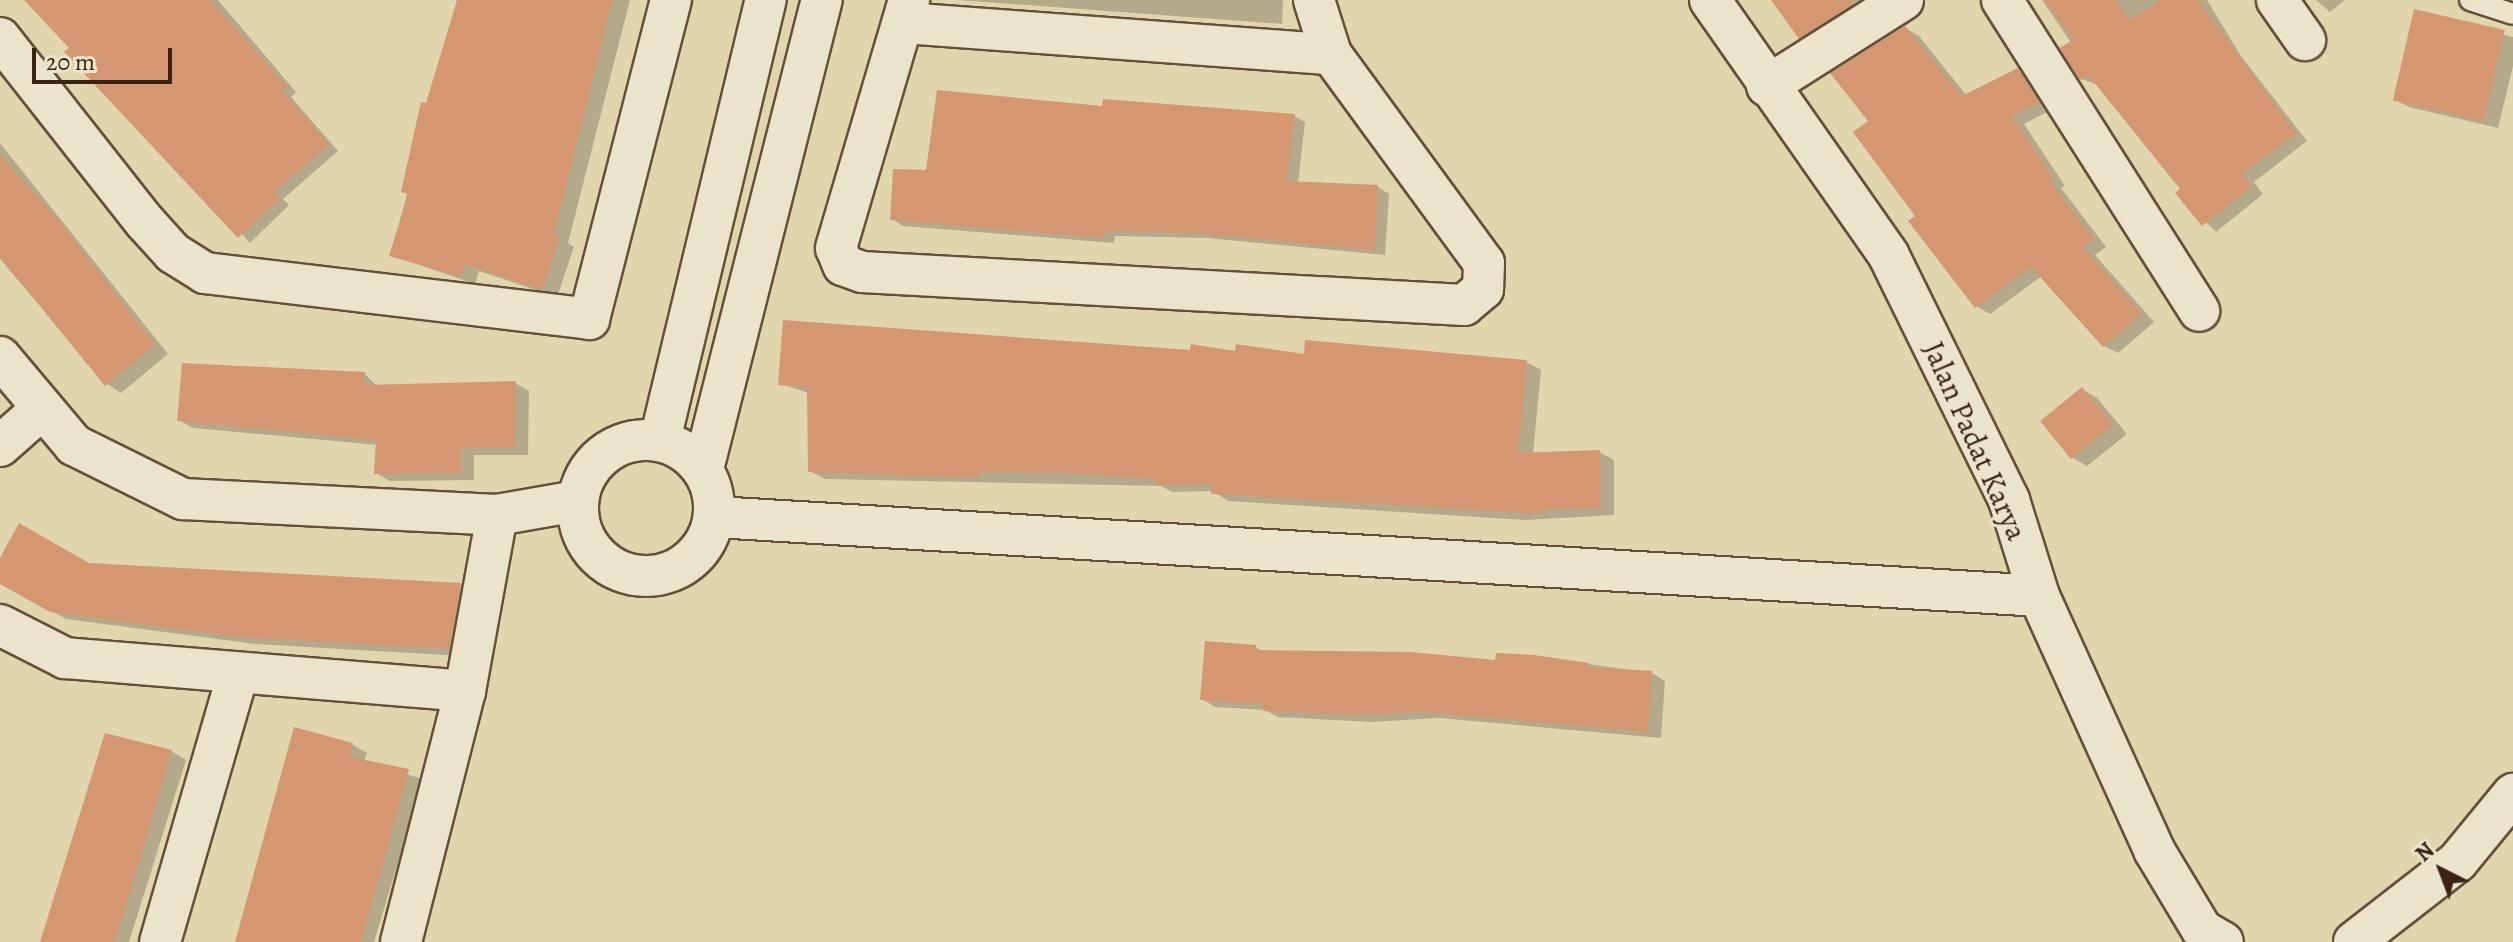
<!DOCTYPE html>
<style>
body{margin:0}
#map{position:relative;width:2513px;height:942px;overflow:hidden;background:#e1d5ae;font-family:Alegreya,serif}
div>[style]{position:absolute}
.shadow>*{inset:0;background:#0003}
.building>*{inset:0;background:#d49771;transform-origin:0 0}
.roads{filter:drop-shadow(2px 0 #645039) drop-shadow(-2px 0 #645039) drop-shadow(0 2px #645039) drop-shadow(0 -2px #645039)}
.service>*{height:20px;margin:-10px;padding:0 10px;transform-origin:10px;border-radius:10px;background:#ece4ca}
.minor>*{height:40px;margin:-20px;padding:0 20px;transform-origin:20px;border-radius:20px;background:#ece4ca}
.minor>.ring{margin:-20px;padding:0;box-sizing:content-box;background:none;border:40px solid #ece4ca;border-radius:50%}
span{translate:-50% -50%;white-space:nowrap;text-align:center;line-height:1.15;-webkit-text-stroke:6px #ece4ca;paint-order:stroke}
.street-label{font-size:30px;color:#3b2312}
.north{position:absolute;left:2401px;top:830px;width:80px;height:80px;-webkit-text-stroke:6px #ece4ca;paint-order:stroke;rotate:318deg;font-size:22px;font-weight:700;line-height:32px;text-align:center;color:#3b2312}
.north::after{content:'';display:block;margin:auto;width:28px;height:36px;background:#3b2312;clip-path:polygon(50% 0,100% 100%,50% 72%,0 100%)}
.scale{position:absolute;left:32px;top:48px;width:140px;height:36px;box-sizing:border-box;border:4px solid #3b2312;border-top:0;padding-left:10px;font-size:24px;line-height:28px;white-space:nowrap;color:#3b2312;-webkit-text-stroke:6px #ece4ca;paint-order:stroke}
</style>
<div id="map">
<div class="shadow">
<div style="clip-path:polygon(31px 0,218px 0,296px 92px,291px 97px,338px 151px,283px 199px,289px 205px,250px 243px)"></div>
<div style="clip-path:polygon(458px 0,630px 0,568px 243px,574px 247px,557px 297px,479px 271px,475px 284px,391px 255px)"></div>
<div style="clip-path:polygon(957px 0,1283px 0,1282px 24px)"></div>
<div style="clip-path:polygon(1783px 0,1885px 0,1814px 45px,1800px 37px)"></div>
<div style="clip-path:polygon(2042px 0,2207px 0,2241px 56px,2307px 141px,2254px 182px,2263px 194px,2216px 232px,2178px 194px,2183px 190px,2098px 85px,2082px 79px,2072px 44px)"></div>
<div style="clip-path:polygon(2316px 0,2345px 0,2330px 12px)"></div>
<div style="clip-path:polygon(2415px 11px,2513px 37px,2513px 66px,2498px 128px,2409px 107px,2394px 99px)"></div>
<div style="clip-path:polygon(1905px 28px,1919px 36px,1967px 96px,2018px 71px,2032px 78px,2051px 110px,2024px 124px,2065px 186px,2061px 188px,2106px 247px,2095px 255px,2154px 322px,2118px 353px,2104px 346px,2042px 276px,1990px 314px,1976px 306px,1918px 216px,1871px 121px)"></div>
<div style="clip-path:polygon(1104px 109px,1294px 116px,1305px 122px,1298px 183px,1378px 187px,1389px 194px,1385px 255px,1206px 238px,1115px 236px,1114px 243px,903px 226px,892px 219px,928px 172px)"></div>
<div style="clip-path:polygon(0 143px,168px 354px,121px 393px,107px 384px,0 259px)"></div>
<div style="clip-path:polygon(1191px 352px,1526px 362px,1541px 370px,1533px 454px,1599px 452px,1614px 460px,1614px 515px,1525px 520px,1228px 501px,1213px 491px,1172px 492px,1161px 486px,825px 479px,810px 471px,809px 393px,780px 384px)"></div>
<div style="clip-path:polygon(365px 374px,378px 387px,515px 383px,529px 391px,528px 455px,474px 455px,474px 480px,390px 481px,376px 473px,378px 445px,193px 428px,179px 420px)"></div>
<div style="clip-path:polygon(2082px 389px,2097px 398px,2127px 434px,2087px 466px,2073px 458px,2043px 422px)"></div>
<div style="clip-path:polygon(0 562px,461px 585px,474px 593px,463px 656px,255px 644px,66px 619px,0 582px)"></div>
<div style="clip-path:polygon(1256px 647px,1265px 653px,1588px 664px,1652px 673px,1665px 681px,1661px 738px,1439px 718px,1371px 722px,1278px 717px,1265px 710px,1215px 707px,1202px 699px)"></div>
<div style="clip-path:polygon(296px 730px,353px 745px,367px 753px,364px 762px,423px 779px,374px 942px,237px 942px)"></div>
<div style="clip-path:polygon(171px 751px,186px 760px,129px 942px,42px 942px)"></div>
</div>
<div class="building">
<div style="clip-path:polygon(24px 0,210px 0,287px 86px,282px 90px,329px 144px,274px 192px,280px 198px,238px 238px,64px 52px,69px 48px)"></div>
<div style="clip-path:polygon(457px 0,612px 0,554px 234px,560px 236px,542px 290px,465px 264px,461px 277px,389px 256px,408px 194px,401px 192px,421px 102px,426px 103px)"></div>
<div style="clip-path:polygon(1771px 0,1850px 0,1853px 4px,1799px 39px)"></div>
<div style="clip-path:polygon(2044px 0,2116px 0,2130px 20px,2161px 0,2198px 0,2296px 133px,2242px 174px,2252px 186px,2202px 226px,2175px 193px,2180px 189px,2089px 76px,2080px 80px,2059px 48px,2074px 40px)"></div>
<div style="left:2414px;top:9px;width:93px;height:94px;rotate:13deg"></div>
<div style="clip-path:polygon(1905px 26px,1962px 96px,2018px 68px,2039px 102px,2012px 116px,2053px 178px,2049px 180px,2094px 239px,2083px 247px,2142px 314px,2103px 347px,2031px 267px,1975px 308px,1908px 221px,1915px 216px,1853px 132px,1868px 121px,1830px 73px)"></div>
<div style="clip-path:polygon(937px 90px,1102px 106px,1103px 99px,1295px 114px,1287px 181px,1378px 185px,1375px 250px,1194px 233px,1104px 231px,1104px 238px,890px 220px,893px 169px,926px 170px)"></div>
<div style="clip-path:polygon(0 155px,60px 222px,155px 345px,105px 386px,0 257px)"></div>
<div style="clip-path:polygon(783px 320px,1190px 350px,1191px 344px,1235px 351px,1236px 344px,1304px 354px,1305px 340px,1527px 360px,1518px 453px,1600px 450px,1601px 508px,1545px 509px,1544px 514px,1211px 494px,1212px 484px,1155px 485px,1155px 479px,1066px 473px,979px 472px,979px 478px,808px 472px,807px 387px,778px 385px)"></div>
<div style="clip-path:polygon(182px 363px,365px 372px,364px 385px,516px 381px,515px 448px,461px 448px,461px 473px,374px 474px,376px 440px,177px 421px)"></div>
<div style="left:2082px;top:387px;width:49px;height:54px;rotate:51deg"></div>
<div style="clip-path:polygon(19px 523px,89px 563px,461px 583px,449px 649px,240px 637px,50px 612px,0 584px,0 558px)"></div>
<div style="clip-path:polygon(1205px 641px,1256px 645px,1256px 650px,1410px 652px,1495px 660px,1496px 653px,1534px 655px,1589px 663px,1588px 667px,1652px 671px,1648px 732px,1425px 712px,1357px 715px,1263px 711px,1263px 704px,1200px 700px)"></div>
<div style="clip-path:polygon(294px 727px,353px 743px,350px 757px,409px 769px,361px 942px,235px 942px)"></div>
<div style="clip-path:polygon(105px 733px,172px 750px,126px 906px,114px 942px,40px 942px)"></div>
</div>
<div class="roads">
<div class="service">
<div style="left:2470px;top:0;width:45px;rotate:18deg"></div>
</div>
<div class="minor">
<div style="left:1314px;top:0;width:57px;rotate:72.5deg"></div>
<div style="left:1710px;top:0;width:312px;rotate:55deg"></div>
<div style="left:1889px;top:256px;width:272px;rotate:63.8deg"></div>
<div style="left:2009px;top:500px;width:101px;rotate:72.6deg"></div>
<div style="left:2039px;top:596px;width:279px;rotate:65.6deg"></div>
<div style="left:2154px;top:850px;width:93px;rotate:59deg"></div>
<div style="left:2202px;top:930px;width:24px;rotate:30deg"></div>
<div style="left:2002px;top:0;width:368px;rotate:57.6deg"></div>
<div style="left:2277px;top:0;width:49px;rotate:55deg"></div>
<div style="left:904px;top:23px;width:428px;rotate:4.2deg"></div>
<div style="left:1331px;top:54px;width:259px;rotate:53.8deg"></div>
<div style="left:1484px;top:263px;width:26px;rotate:92deg"></div>
<div style="left:1483px;top:289px;width:25px;rotate:140deg"></div>
<div style="left:1464px;top:305px;width:603px;rotate:-176.86deg"></div>
<div style="left:862px;top:272px;width:20px;rotate:-160deg"></div>
<div style="left:843px;top:265px;width:18px;rotate:-112deg"></div>
<div style="left:836px;top:248px;width:259px;rotate:-73.6deg"></div>
<div style="left:0;top:38px;width:234px;rotate:51.8deg"></div>
<div style="left:145px;top:222px;width:42px;rotate:47.9deg"></div>
<div style="left:173px;top:253px;width:38px;rotate:32deg"></div>
<div style="left:205px;top:273px;width:387px;rotate:6.8deg"></div>
<div style="left:589px;top:319px;width:329px;rotate:-75.6deg"></div>
<div style="left:1767px;top:86px;width:161px;rotate:-32.3deg"></div>
<div style="left:0;top:357px;width:115px;rotate:49.9deg"></div>
<div style="left:74px;top:445px;width:122px;rotate:26.4deg"></div>
<div style="left:183px;top:499px;width:314px;rotate:2.9deg"></div>
<div style="left:497px;top:515px;width:81px;rotate:-9.9deg"></div>
<div class="ring" style="left:578px;top:440px;width:96px;height:96px"></div>
<div style="left:660px;top:440px;width:453px;rotate:-76.5deg"></div>
<div style="left:0;top:446px;width:57px;rotate:-41.5deg"></div>
<div style="left:703px;top:469px;width:484px;rotate:-75.8deg"></div>
<div style="left:715px;top:517px;width:1326px;rotate:3.41deg"></div>
<div style="left:0;top:625px;width:73px;rotate:26.9deg"></div>
<div style="left:65px;top:658px;width:401px;rotate:4.7deg"></div>
<div style="left:160px;top:942px;width:280px;rotate:-73.8deg"></div>
<div style="left:401px;top:942px;width:259px;rotate:-75.7deg"></div>
<div style="left:465px;top:691px;width:179px;rotate:-79.7deg"></div>
<div style="left:2354px;top:942px;width:132px;rotate:-37.9deg"></div>
<div style="left:2458px;top:861px;width:87px;rotate:-50.6deg"></div>
</div>
</div>
<div class="street-label">
<span style="left:1975px;top:441px;rotate:66deg">Jalan Padat Karya</span>
</div>
<div class="north">N</div>
<div class="scale">20 m</div>
</div>
